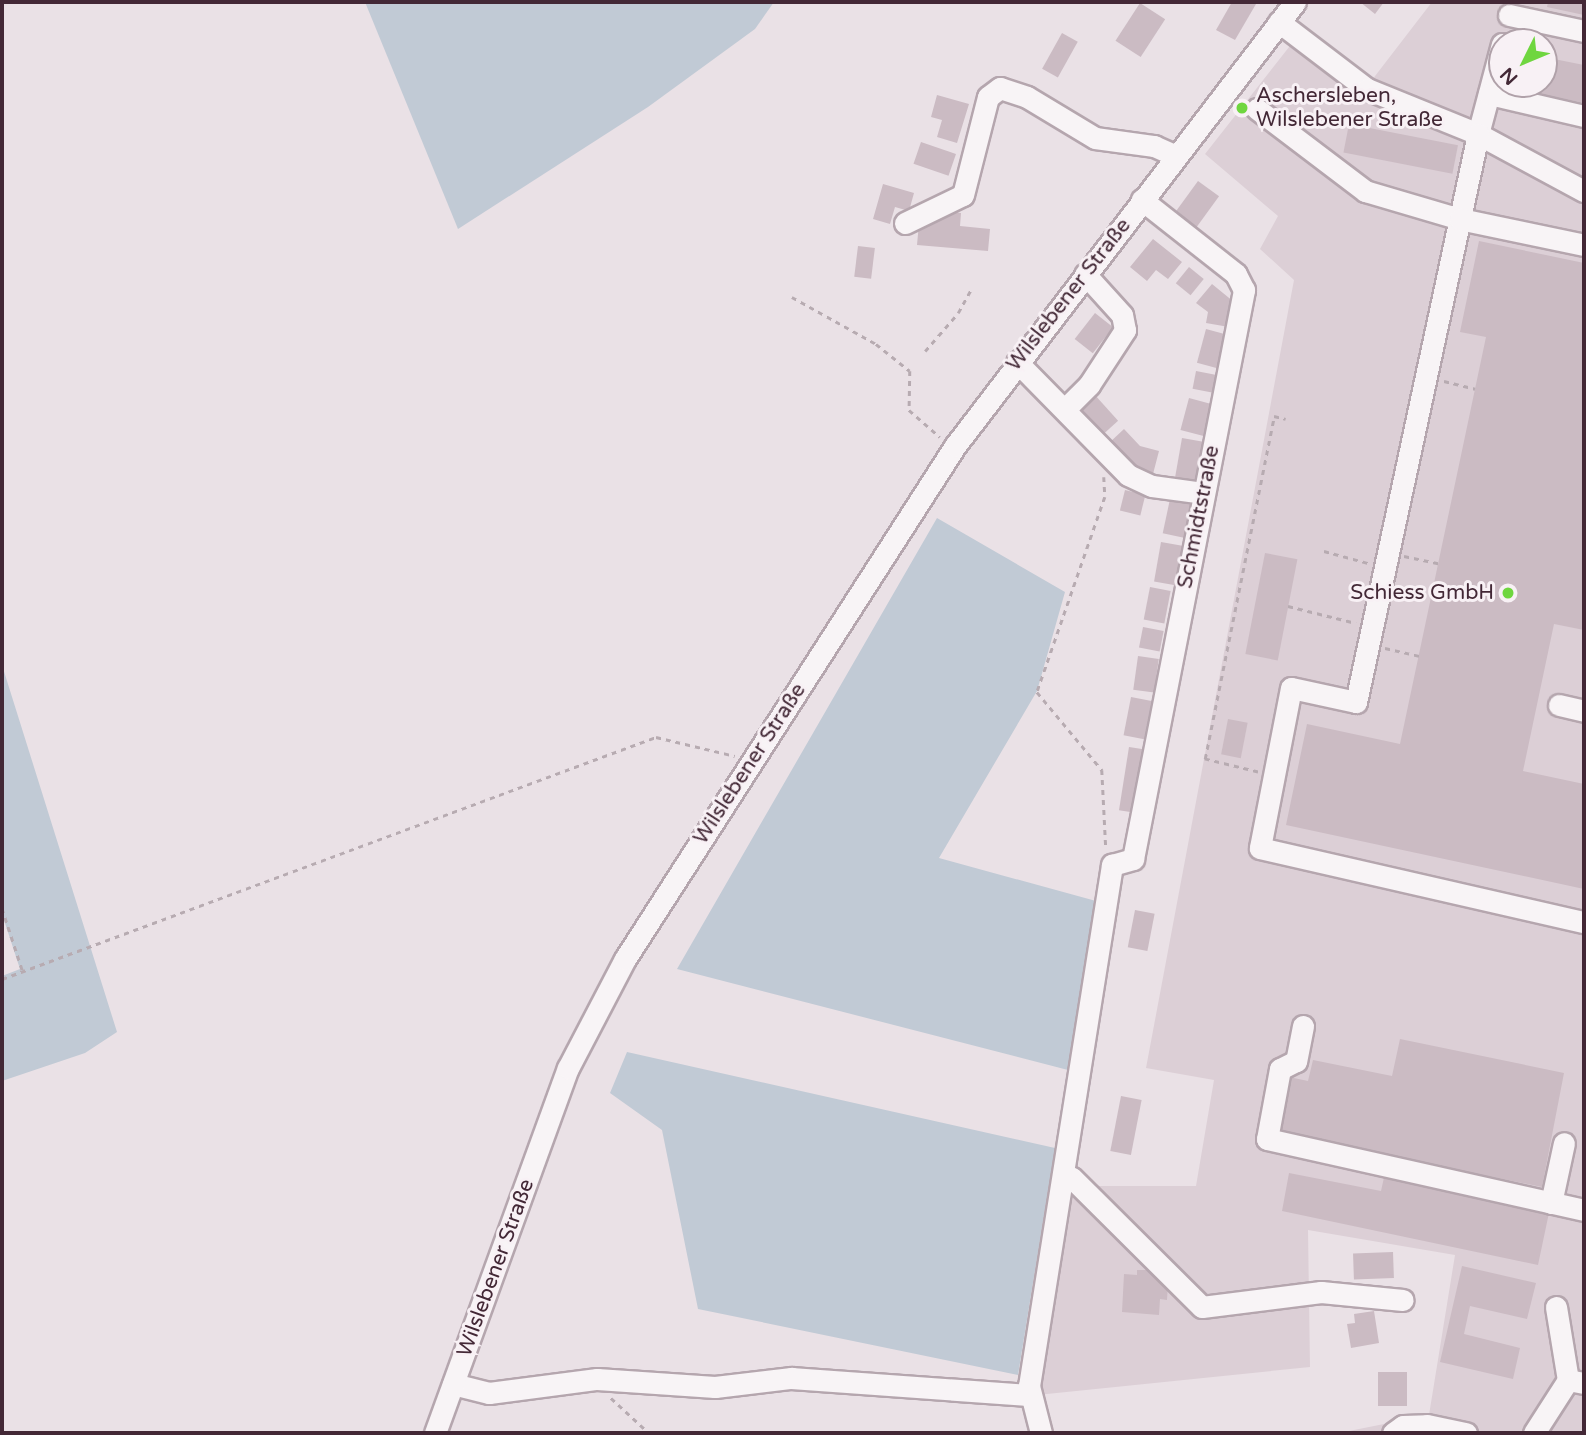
<!DOCTYPE html>
<meta charset="utf-8">
<style>
body{margin:0}
#map{position:relative;width:1586px;height:1435px;overflow:hidden;background:#eae1e6;font-family:"Varela Round",sans-serif}
div>[style]{position:absolute}
.built>*{inset:0;background:#dccfd6}
.green>*{inset:0;background:#c1cad5}
.building>*{inset:0;background:#cbbbc3;transform-origin:0 0}
.path>*{height:2.5px;margin-top:-1.25px;transform-origin:0;background:repeating-linear-gradient(90deg,#b7abb1 0 5px,transparent 0 10px)}
.roads{filter:drop-shadow(2px 0 #b5a6ae) drop-shadow(-2px 0 #b5a6ae) drop-shadow(0 2px #b5a6ae) drop-shadow(0 -2px #b5a6ae)}
.minor>*{height:21px;margin:-10.5px;padding:0 10.5px;transform-origin:10.5px;border-radius:10.5px;background:#f8f4f6}
.dots>*{width:19px;height:19px;translate:-50% -50%;box-sizing:border-box;border:4px solid #f8f1f5;border-radius:50%}
span{translate:-50% -50%;white-space:nowrap;text-align:center;line-height:1.15;-webkit-text-stroke:6px #f8f1f5;paint-order:stroke}
.poi-label{font-size:21px;color:#432836}
.left{translate:0 -50%;text-align:left}
.right{translate:-100% -50%;text-align:right}
.street-label{font-size:21px;color:#432836}
.frame{position:absolute;inset:0;border:4px solid #432836;pointer-events:none}
.north{position:absolute;left:1488px;top:28px;width:70px;height:70px;box-sizing:border-box;background:#f8f1f5;border:2px solid #b0a1a9;border-radius:50%;rotate:227deg;font-size:19px;font-weight:700;line-height:28px;text-align:center;color:#432836}
.north::after{content:'';display:block;margin:auto;width:24px;height:32px;background:#6fd63f;clip-path:polygon(50% 0,100% 100%,50% 72%,0 100%)}
</style>
<div id="map">
<div class="built">
<div style="clip-path:polygon(evenodd,1432px 2px,1584px 2px,1584px 1433px,1339px 1433px,1429px 1415px,1455px 1255px,1308px 1230px,1310px 1367px,1037px 1395px,1063px 1186px,1196px 1186px,1214px 1080px,1146px 1068px,1294px 280px,1260px 249px,1278px 216px,1205px 154px,1304px 28px,1372px 80px,1432px 2px,1502px 42px,1544px 42px,1544px 84px,1502px 84px,1502px 42px)"></div>
</div>
<div class="green">
<div style="clip-path:polygon(365px 2px,774px 2px,755px 29px,648px 107px,458px 229px)"></div>
<div style="clip-path:polygon(937px 518px,1065px 592px,1037px 691px,939px 858px,1096px 901px,1068px 1070px,677px 969px)"></div>
<div style="clip-path:polygon(2px 665px,117px 1032px,85px 1053px,2px 1081px,2px 976px,20px 969px,2px 914px)"></div>
<div style="clip-path:polygon(627px 1052px,1055px 1148px,1018px 1375px,698px 1309px,662px 1130px,610px 1093px)"></div>
</div>
<div class="building">
<div style="clip-path:polygon(1232px 2px,1256px 4px,1235px 40px,1216px 30px)"></div>
<div style="clip-path:polygon(1360px 2px,1384px 2px,1375px 14px)"></div>
<div style="clip-path:polygon(1548px 2px,1584px 2px,1584px 15px,1547px 7px)"></div>
<div style="left:1140px;top:3px;width:30px;height:45px;rotate:33deg"></div>
<div style="left:1062px;top:33px;width:18px;height:41px;rotate:29deg"></div>
<div style="clip-path:polygon(1544px 57px,1584px 65px,1584px 103px,1507px 87px,1544px 84px)"></div>
<div style="clip-path:polygon(937px 95px,969px 104px,957px 143px,937px 137px,942px 120px,931px 117px)"></div>
<div style="left:1349px;top:124px;width:111px;height:29px;rotate:11deg"></div>
<div style="left:921px;top:142px;width:37px;height:23px;rotate:19deg"></div>
<div style="left:1198px;top:181px;width:26px;height:39px;rotate:36deg"></div>
<div style="clip-path:polygon(883px 184px,914px 193px,909px 211px,895px 207px,890px 224px,873px 219px)"></div>
<div style="clip-path:polygon(931px 210px,961px 213px,960px 226px,990px 229px,988px 251px,917px 245px,919px 223px,929px 224px)"></div>
<div style="clip-path:polygon(1153px 239px,1182px 262px,1168px 279px,1156px 270px,1147px 281px,1130px 267px)"></div>
<div style="clip-path:polygon(1479px 241px,1584px 263px,1584px 630px,1554px 624px,1523px 771px,1584px 784px,1584px 889px,1286px 825px,1307px 724px,1400px 744px,1486px 337px,1460px 332px)"></div>
<div style="left:858px;top:246px;width:17px;height:31px;rotate:7deg"></div>
<div style="left:1189px;top:267px;width:19px;height:21px;rotate:39deg"></div>
<div style="clip-path:polygon(1212px 284px,1234px 302px,1229px 327px,1206px 323px,1208px 312px,1196px 303px)"></div>
<div style="left:1095px;top:313px;width:23px;height:33px;rotate:38deg"></div>
<div style="left:1206px;top:329px;width:23px;height:35px;rotate:15deg"></div>
<div style="left:1196px;top:371px;width:21px;height:18px;rotate:11deg"></div>
<div style="left:1094px;top:394px;width:36px;height:23px;rotate:48deg"></div>
<div style="left:1189px;top:398px;width:24px;height:33px;rotate:15deg"></div>
<div style="clip-path:polygon(1124px 429px,1140px 446px,1159px 451px,1153px 474px,1129px 468px,1108px 444px)"></div>
<div style="left:1182px;top:438px;width:23px;height:40px;rotate:10deg"></div>
<div style="left:1125px;top:490px;width:21px;height:21px;rotate:14deg"></div>
<div style="left:1170px;top:499px;width:24px;height:35px;rotate:12deg"></div>
<div style="left:1161px;top:542px;width:23px;height:40px;rotate:10deg"></div>
<div style="left:1265px;top:553px;width:33px;height:103px;rotate:11deg"></div>
<div style="left:1150px;top:587px;width:21px;height:33px;rotate:11deg"></div>
<div style="left:1143px;top:627px;width:21px;height:21px;rotate:11deg"></div>
<div style="left:1138px;top:656px;width:21px;height:34px;rotate:8deg"></div>
<div style="left:1131px;top:697px;width:21px;height:39px;rotate:11deg"></div>
<div style="left:1228px;top:719px;width:20px;height:36px;rotate:11deg"></div>
<div style="left:1129px;top:747px;width:18px;height:64px;rotate:9deg"></div>
<div style="left:1135px;top:910px;width:20px;height:38px;rotate:11deg"></div>
<div style="clip-path:polygon(1400px 1039px,1564px 1073px,1542px 1187px,1277px 1133px,1289px 1077px,1308px 1081px,1313px 1060px,1392px 1076px)"></div>
<div style="left:1121px;top:1096px;width:21px;height:56px;rotate:11deg"></div>
<div style="clip-path:polygon(1289px 1173px,1381px 1191px,1385px 1173px,1550px 1208px,1538px 1265px,1282px 1211px)"></div>
<div style="left:1393px;top:1252px;width:26px;height:40px;rotate:88deg"></div>
<div style="clip-path:polygon(1462px 1266px,1536px 1283px,1527px 1319px,1470px 1306px,1464px 1334px,1520px 1348px,1513px 1379px,1440px 1362px)"></div>
<div style="clip-path:polygon(1137px 1270px,1154px 1270px,1161px 1275px,1161px 1283px,1168px 1283px,1167px 1300px,1160px 1299px,1159px 1315px,1122px 1312px,1124px 1274px,1137px 1275px)"></div>
<div style="clip-path:polygon(1374px 1311px,1379px 1343px,1351px 1348px,1347px 1324px,1355px 1323px,1354px 1314px)"></div>
<div style="left:1378px;top:1372px;width:29px;height:34px"></div>
</div>
<div class="path">
<div style="left:792px;top:297px;width:96px;rotate:29.2deg"></div>
<div style="left:876px;top:344px;width:43px;rotate:38.5deg"></div>
<div style="left:910px;top:371px;width:39px;rotate:91deg"></div>
<div style="left:909px;top:410px;width:41px;rotate:41.1deg"></div>
<div style="left:925px;top:351px;width:50px;rotate:-49deg"></div>
<div style="left:958px;top:313px;width:29px;rotate:-61deg"></div>
<div style="left:1444px;top:381px;width:32px;rotate:14deg"></div>
<div style="left:1104px;top:477px;width:20px;rotate:87deg"></div>
<div style="left:1105px;top:497px;width:207px;rotate:109.2deg"></div>
<div style="left:1037px;top:692px;width:102px;rotate:50.2deg"></div>
<div style="left:1102px;top:770px;width:78px;rotate:87.1deg"></div>
<div style="left:1324px;top:551px;width:46px;rotate:15.3deg"></div>
<div style="left:1404px;top:556px;width:35px;rotate:12deg"></div>
<div style="left:1288px;top:606px;width:70px;rotate:14deg"></div>
<div style="left:1385px;top:648px;width:35px;rotate:13deg"></div>
<div style="left:1258px;top:772px;width:55px;rotate:-166.2deg"></div>
<div style="left:1205px;top:759px;width:350px;rotate:-78.6deg"></div>
<div style="left:1274px;top:416px;width:12px;rotate:14deg"></div>
<div style="left:2px;top:908px;width:67px;rotate:71.8deg"></div>
<div style="left:2px;top:979px;width:697px;rotate:-20.31deg"></div>
<div style="left:656px;top:737px;width:81px;rotate:13.5deg"></div>
<div style="left:611px;top:1398px;width:52px;rotate:42.6deg"></div>
</div>
<div class="roads">
<div class="minor">
<div style="left:1509px;top:15px;width:77px;rotate:12deg"></div>
<div style="left:1279px;top:22px;width:111px;rotate:37.3deg"></div>
<div style="left:1367px;top:89px;width:120px;rotate:22.1deg"></div>
<div style="left:1478px;top:134px;width:120px;rotate:28.3deg"></div>
<div style="left:1502px;top:44px;width:93px;rotate:104.9deg"></div>
<div style="left:1478px;top:134px;width:581px;rotate:102.12deg"></div>
<div style="left:1356px;top:702px;width:66px;rotate:-167.8deg"></div>
<div style="left:1291px;top:688px;width:163px;rotate:101deg"></div>
<div style="left:1260px;top:848px;width:332px;rotate:12.9deg"></div>
<div style="left:1489px;top:94px;width:98px;rotate:13deg"></div>
<div style="left:1257px;top:109px;width:136px;rotate:37.2deg"></div>
<div style="left:1365px;top:191px;width:99px;rotate:16.4deg"></div>
<div style="left:1460px;top:219px;width:127px;rotate:11.8deg"></div>
<div style="left:905px;top:223px;width:64px;rotate:-25.8deg"></div>
<div style="left:963px;top:195px;width:101px;rotate:-75.7deg"></div>
<div style="left:988px;top:97px;width:15px;rotate:-37deg"></div>
<div style="left:1000px;top:88px;width:28px;rotate:18deg"></div>
<div style="left:1027px;top:97px;width:79px;rotate:31.1deg"></div>
<div style="left:1095px;top:138px;width:60px;rotate:7.7deg"></div>
<div style="left:1154px;top:146px;width:24px;rotate:24deg"></div>
<div style="left:1017px;top:362px;width:158px;rotate:45.5deg"></div>
<div style="left:1128px;top:475px;width:26px;rotate:25deg"></div>
<div style="left:1152px;top:486px;width:51px;rotate:7.8deg"></div>
<div style="left:1065px;top:409px;width:34px;rotate:-45deg"></div>
<div style="left:1089px;top:385px;width:66px;rotate:-56.8deg"></div>
<div style="left:1125px;top:330px;width:15px;rotate:-101deg"></div>
<div style="left:1122px;top:315px;width:55px;rotate:-132.1deg"></div>
<div style="left:1559px;top:705px;width:26px;rotate:13deg"></div>
<div style="left:1303px;top:1026px;width:36px;rotate:101deg"></div>
<div style="left:1296px;top:1061px;width:18px;rotate:153deg"></div>
<div style="left:1280px;top:1069px;width:71px;rotate:100.5deg"></div>
<div style="left:1267px;top:1139px;width:325px;rotate:12.6deg"></div>
<div style="left:1063px;top:1175px;width:9px;rotate:18deg"></div>
<div style="left:1072px;top:1178px;width:183px;rotate:44.8deg"></div>
<div style="left:1202px;top:1307px;width:120px;rotate:-7.2deg"></div>
<div style="left:1321px;top:1292px;width:82px;rotate:5.6deg"></div>
<div style="left:1551px;top:1203px;width:61px;rotate:-77.8deg"></div>
<div style="left:1556px;top:1307px;width:74px;rotate:80.7deg"></div>
<div style="left:1568px;top:1380px;width:16px;rotate:11deg"></div>
<div style="left:453px;top:1384px;width:37px;rotate:14deg"></div>
<div style="left:489px;top:1393px;width:109px;rotate:-7.4deg"></div>
<div style="left:597px;top:1379px;width:118px;rotate:3.9deg"></div>
<div style="left:715px;top:1387px;width:77px;rotate:-6.8deg"></div>
<div style="left:791px;top:1378px;width:238px;rotate:4.1deg"></div>
<div style="left:435px;top:1433px;width:388px;rotate:-70deg"></div>
<div style="left:568px;top:1068px;width:123px;rotate:-62.4deg"></div>
<div style="left:625px;top:959px;width:610px;rotate:-57.25deg"></div>
<div style="left:955px;top:446px;width:559px;rotate:-52.56deg"></div>
<div style="left:1041px;top:1433px;width:49px;rotate:-104.3deg"></div>
<div style="left:1029px;top:1386px;width:528px;rotate:-80.95deg"></div>
<div style="left:1112px;top:865px;width:22px;rotate:-16deg"></div>
<div style="left:1133px;top:859px;width:580px;rotate:-78.96deg"></div>
<div style="left:1244px;top:290px;width:18px;rotate:-117deg"></div>
<div style="left:1236px;top:274px;width:120px;rotate:-141.8deg"></div>
<div style="left:1393px;top:1433px;width:12px;rotate:-35deg"></div>
<div style="left:1403px;top:1426px;width:24px;rotate:-2deg"></div>
<div style="left:1427px;top:1425px;width:40px;rotate:12deg"></div>
<div style="left:1534px;top:1433px;width:63px;rotate:-57.3deg"></div>
</div>
</div>
<div class="dots">
<div style="left:1242px;top:108px;background:#6fd63f"></div>
<div style="left:1508px;top:593px;background:#6fd63f"></div>
</div>
<div class="poi-label">
<span class="left" style="left:1256px;top:108px">Aschersleben,<br>Wilslebener Straße</span>
<span class="right" style="left:1494px;top:593px">Schiess GmbH</span>
</div>
<div class="street-label">
<span style="left:1069px;top:295px;rotate:-52deg">Wilslebener Straße</span>
<span style="left:1199px;top:517px;rotate:-79deg">Schmidtstraße</span>
<span style="left:750px;top:764px;rotate:-57deg">Wilslebener Straße</span>
<span style="left:496px;top:1268px;rotate:-70deg">Wilslebener Straße</span>
</div>
<div class="frame"></div>
<div class="north">N</div>
</div>
